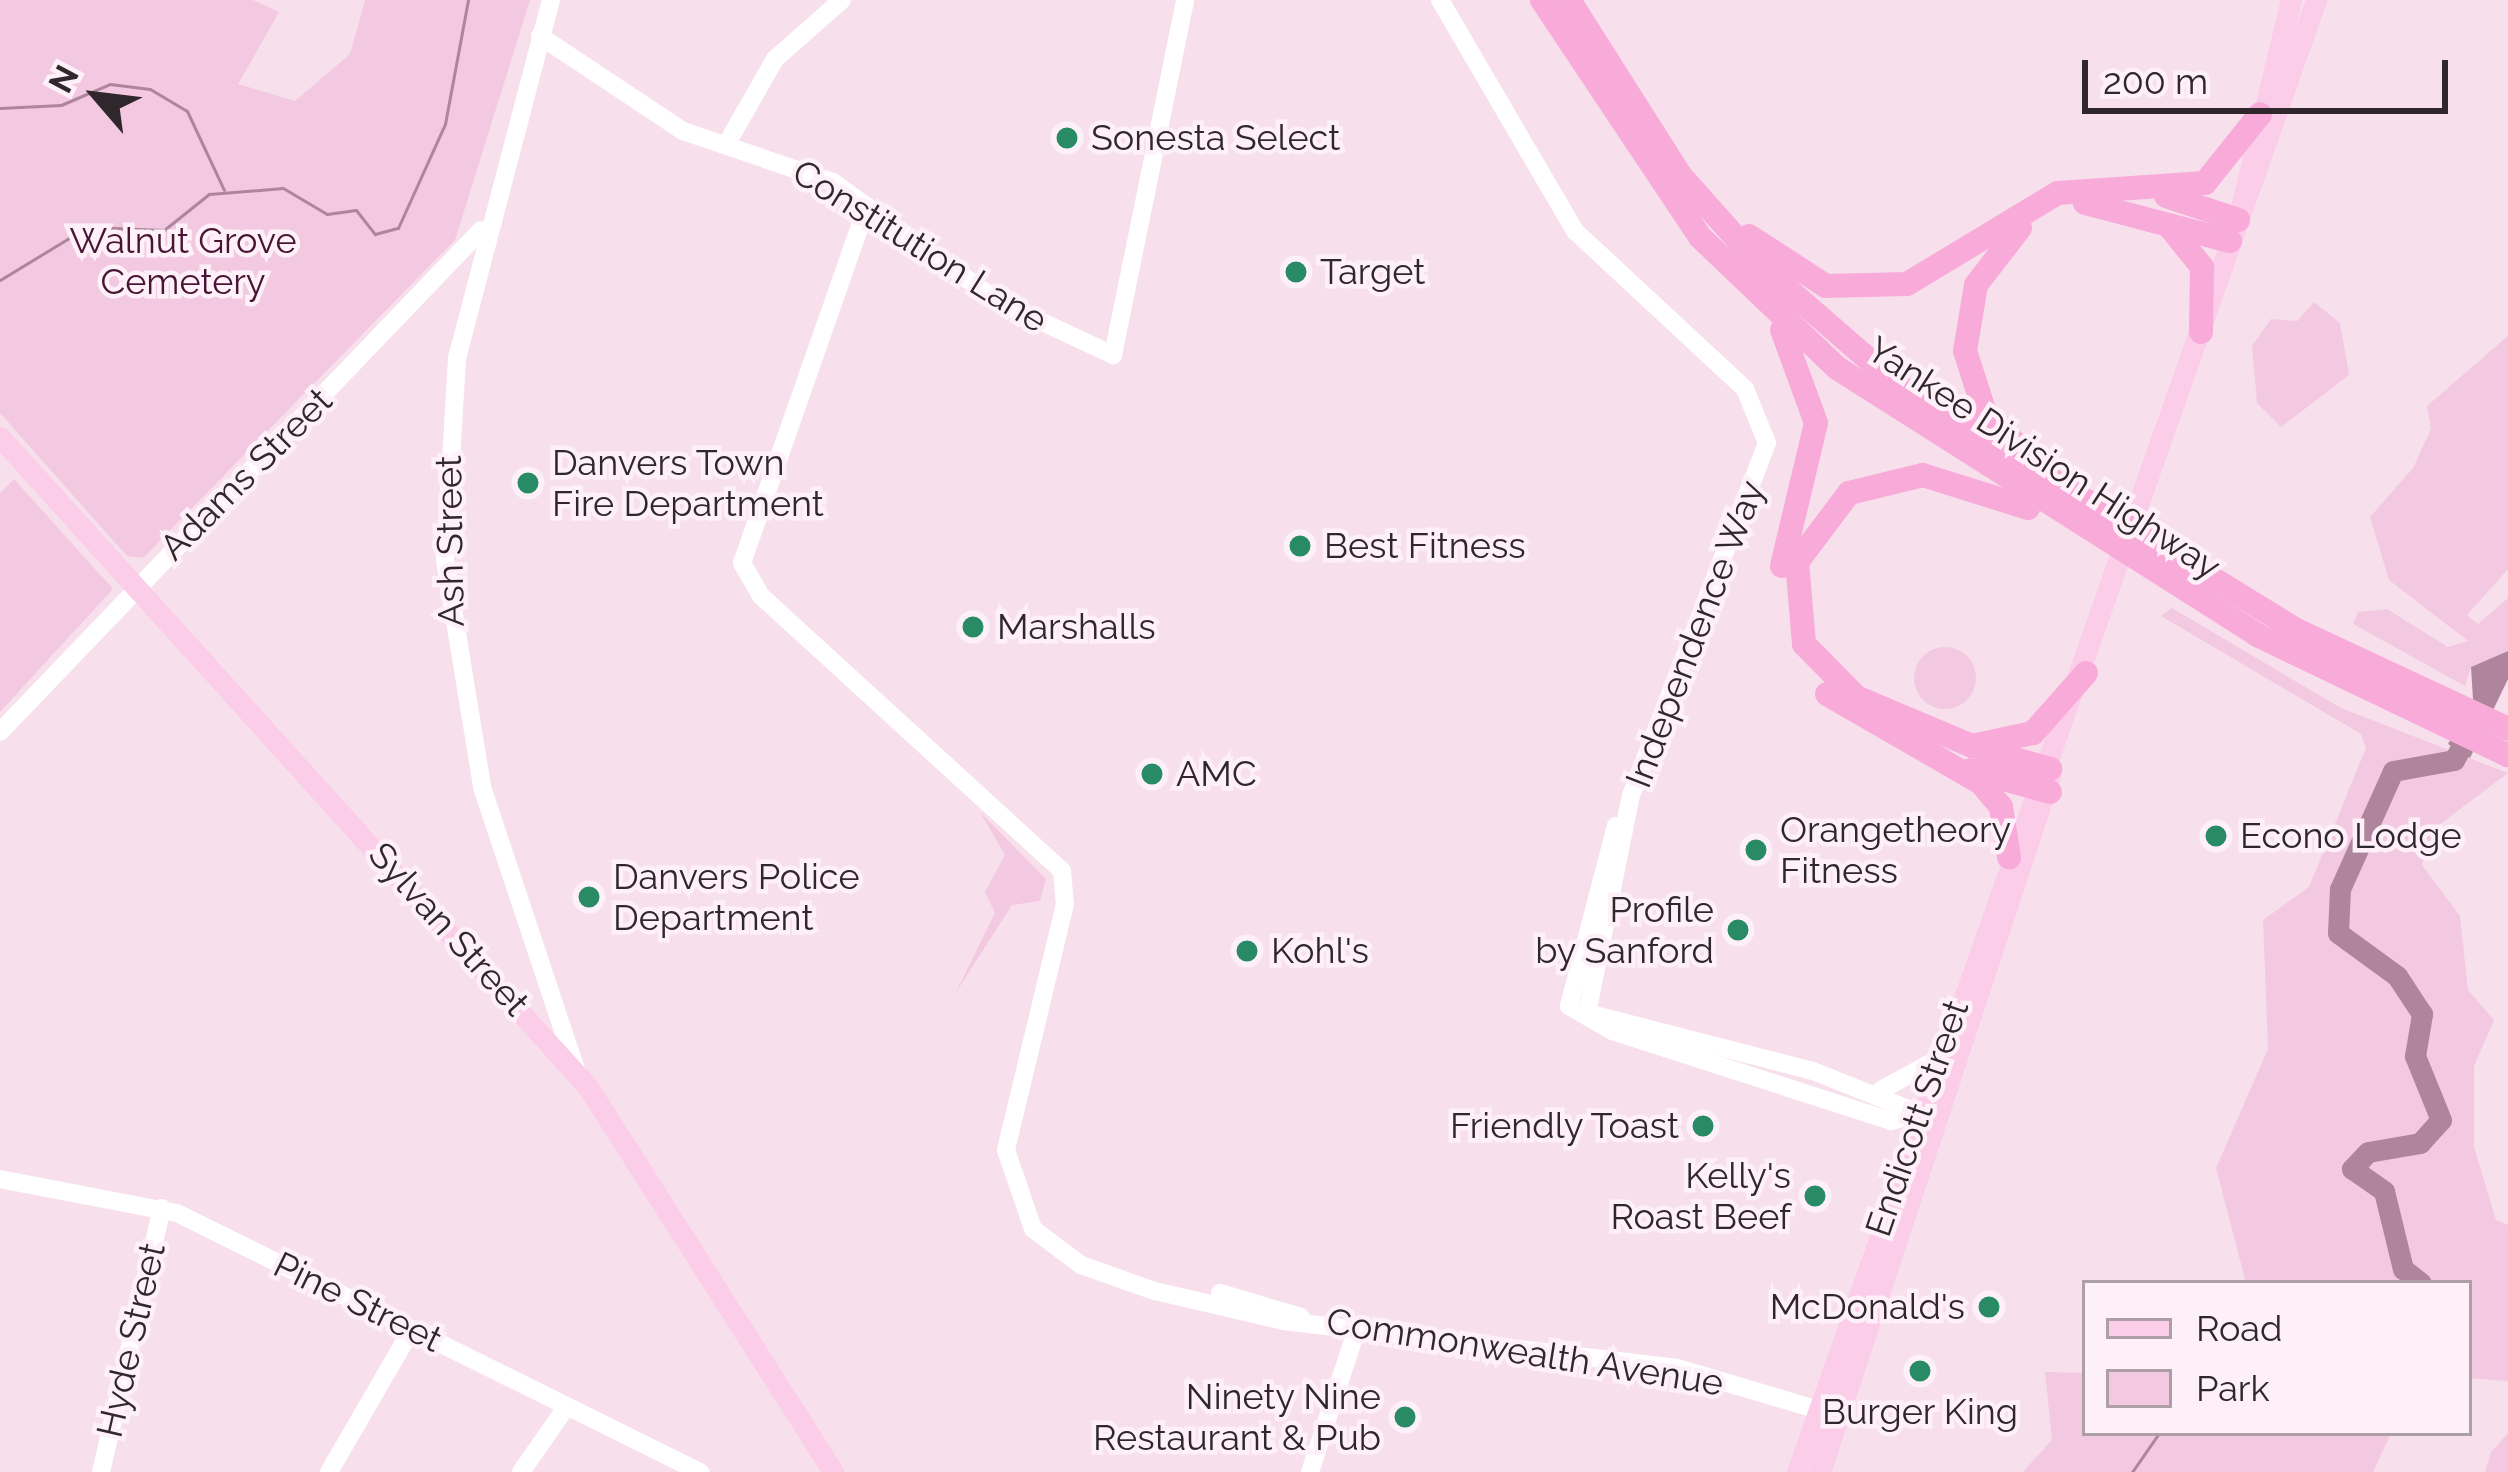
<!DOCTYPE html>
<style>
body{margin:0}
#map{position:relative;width:2508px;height:1472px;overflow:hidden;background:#f7e0ec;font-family:Raleway,sans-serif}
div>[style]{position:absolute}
.green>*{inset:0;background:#f3c9e1}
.round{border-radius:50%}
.water>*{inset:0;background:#ae859d}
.stream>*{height:3px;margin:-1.5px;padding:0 1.5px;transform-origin:1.5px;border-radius:1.5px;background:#ae859d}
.river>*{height:21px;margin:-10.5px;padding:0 10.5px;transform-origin:10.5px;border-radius:10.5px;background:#ae859d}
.minor>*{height:18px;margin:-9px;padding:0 9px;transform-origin:9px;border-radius:9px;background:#fff}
.major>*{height:21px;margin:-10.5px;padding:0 10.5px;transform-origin:10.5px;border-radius:10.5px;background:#fbcde8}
.highway>*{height:24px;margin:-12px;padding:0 12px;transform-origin:12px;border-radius:12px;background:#f8abd9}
.dots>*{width:33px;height:33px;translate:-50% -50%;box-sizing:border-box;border:6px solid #fef0f8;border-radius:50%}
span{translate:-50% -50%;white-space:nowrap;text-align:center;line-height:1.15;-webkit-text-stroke:9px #fef0f8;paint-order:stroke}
.poi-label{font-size:36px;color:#30272c}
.left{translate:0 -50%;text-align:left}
.right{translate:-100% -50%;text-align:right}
.park-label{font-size:36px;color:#481436}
.street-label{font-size:36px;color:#30272c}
.legend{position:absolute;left:2082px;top:1280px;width:390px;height:156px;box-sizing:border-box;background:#fef0f8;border:3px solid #aca0a6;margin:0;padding:15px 21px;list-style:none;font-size:36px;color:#30272c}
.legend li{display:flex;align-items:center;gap:24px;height:60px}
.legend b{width:60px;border:3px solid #aca0a6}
.north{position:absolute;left:36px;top:36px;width:120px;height:120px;-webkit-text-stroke:9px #fef0f8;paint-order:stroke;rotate:298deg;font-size:33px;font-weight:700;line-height:48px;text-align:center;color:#30272c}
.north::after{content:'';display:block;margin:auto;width:42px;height:54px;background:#30272c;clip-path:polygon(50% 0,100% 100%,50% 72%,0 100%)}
.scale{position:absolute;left:2082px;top:60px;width:366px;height:54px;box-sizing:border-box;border:6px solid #30272c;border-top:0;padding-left:15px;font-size:36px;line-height:42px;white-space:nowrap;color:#30272c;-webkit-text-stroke:9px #fef0f8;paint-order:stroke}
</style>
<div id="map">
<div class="green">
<div style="clip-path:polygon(0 0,253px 0,279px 12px,238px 84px,295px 101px,350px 54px,365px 0,530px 0,455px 240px,143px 558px,127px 556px,0 413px)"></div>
<div style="clip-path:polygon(2314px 302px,2340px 323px,2349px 375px,2281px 427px,2257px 403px,2252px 346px,2271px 319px,2297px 321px)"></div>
<div style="clip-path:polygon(2508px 336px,2508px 569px,2467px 615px,2478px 624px,2508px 598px,2508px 651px,2471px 667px,2465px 686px,2353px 624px,2358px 612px,2387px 609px,2448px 647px,2468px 641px,2389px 580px,2370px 517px,2413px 468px,2431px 429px,2427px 406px)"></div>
<div style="clip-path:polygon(14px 479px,113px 589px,0 712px,0 493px)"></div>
<div style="clip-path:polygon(2172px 608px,2341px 708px,2508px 773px,2435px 828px,2422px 865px,2460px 916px,2468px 990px,2494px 1020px,2474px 1066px,2474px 1147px,2496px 1220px,2508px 1225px,2508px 1381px,2469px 1378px,2469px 1283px,2246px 1283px,2216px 1168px,2268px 1049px,2263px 920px,2309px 887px,2366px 748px,2361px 734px,2161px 616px)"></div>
<div class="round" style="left:1914px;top:647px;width:62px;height:62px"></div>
<div style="clip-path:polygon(980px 812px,1046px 879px,1040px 901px,1012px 905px,955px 994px,995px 913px,985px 892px,1005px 855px)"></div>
<div style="clip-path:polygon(2045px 1372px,2085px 1373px,2085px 1433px,2391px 1433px,2373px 1472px,2023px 1472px,2052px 1440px)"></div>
<div style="clip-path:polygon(2508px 1433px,2508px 1472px,2485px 1472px,2491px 1452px)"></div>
</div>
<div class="water">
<div style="clip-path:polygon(2508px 651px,2508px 679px,2470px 758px,2448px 744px,2473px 699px,2471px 667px)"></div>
</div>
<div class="stream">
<div style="left:0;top:108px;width:61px;rotate:-2.8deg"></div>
<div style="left:61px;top:105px;width:53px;rotate:-23.2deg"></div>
<div style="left:110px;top:84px;width:40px;rotate:7.1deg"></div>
<div style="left:150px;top:89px;width:43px;rotate:30.7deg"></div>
<div style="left:187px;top:111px;width:87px;rotate:64.9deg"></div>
<div style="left:0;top:280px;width:102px;rotate:-31.3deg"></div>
<div style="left:87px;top:227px;width:77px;rotate:2.2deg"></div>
<div style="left:164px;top:230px;width:58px;rotate:-38.7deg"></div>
<div style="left:209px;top:194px;width:74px;rotate:-4.6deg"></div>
<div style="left:283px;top:188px;width:51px;rotate:30.6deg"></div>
<div style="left:327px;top:214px;width:29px;rotate:-8deg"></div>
<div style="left:356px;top:210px;width:31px;rotate:52deg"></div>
<div style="left:375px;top:234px;width:24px;rotate:-15deg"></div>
<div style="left:398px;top:228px;width:114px;rotate:-65.7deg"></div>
<div style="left:445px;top:124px;width:126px;rotate:-79.5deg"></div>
<div style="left:2132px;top:1472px;width:47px;rotate:-55.3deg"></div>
</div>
<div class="river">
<div style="left:2421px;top:1283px;width:23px;rotate:-142deg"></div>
<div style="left:2403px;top:1269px;width:80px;rotate:-103.7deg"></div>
<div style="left:2384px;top:1191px;width:39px;rotate:-145deg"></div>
<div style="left:2352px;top:1169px;width:23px;rotate:-47deg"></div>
<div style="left:2368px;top:1152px;width:53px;rotate:-9.8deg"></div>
<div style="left:2420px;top:1143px;width:31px;rotate:-48deg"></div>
<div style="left:2441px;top:1120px;width:69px;rotate:-112.1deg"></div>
<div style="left:2415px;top:1056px;width:43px;rotate:-80.5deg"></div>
<div style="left:2422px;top:1014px;width:45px;rotate:-123.3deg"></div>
<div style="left:2397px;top:976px;width:73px;rotate:-143.9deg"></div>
<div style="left:2338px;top:933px;width:44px;rotate:-87.4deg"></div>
<div style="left:2340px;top:889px;width:129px;rotate:-65.8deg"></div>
<div style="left:2393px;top:771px;width:62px;rotate:-10.2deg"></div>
<div style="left:2454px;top:760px;width:37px;rotate:-61deg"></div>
</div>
<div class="minor">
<div style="left:551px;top:0;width:371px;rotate:104.7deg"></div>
<div style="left:457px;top:359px;width:201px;rotate:93.4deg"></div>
<div style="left:445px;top:560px;width:230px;rotate:80.7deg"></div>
<div style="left:482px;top:787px;width:301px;rotate:71.6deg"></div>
<div style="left:1440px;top:0;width:268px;rotate:59.7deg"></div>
<div style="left:1575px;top:231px;width:232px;rotate:42.9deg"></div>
<div style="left:1745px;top:389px;width:58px;rotate:67.8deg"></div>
<div style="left:1767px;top:443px;width:377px;rotate:111.1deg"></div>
<div style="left:1631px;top:795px;width:222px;rotate:101.4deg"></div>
<div style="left:540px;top:36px;width:172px;rotate:33.6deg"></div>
<div style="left:683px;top:131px;width:158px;rotate:18.8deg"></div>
<div style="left:833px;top:182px;width:205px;rotate:35.9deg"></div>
<div style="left:999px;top:302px;width:126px;rotate:24.9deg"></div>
<div style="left:1113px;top:355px;width:362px;rotate:-78.5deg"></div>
<div style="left:726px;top:145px;width:99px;rotate:-60.3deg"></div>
<div style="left:775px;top:59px;width:89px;rotate:-41.4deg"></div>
<div style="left:867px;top:206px;width:378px;rotate:109.3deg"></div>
<div style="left:742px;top:563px;width:38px;rotate:60deg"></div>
<div style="left:761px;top:596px;width:408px;rotate:42.4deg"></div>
<div style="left:1062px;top:871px;width:33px;rotate:85deg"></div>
<div style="left:1065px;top:904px;width:253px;rotate:103.5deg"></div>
<div style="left:1006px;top:1150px;width:83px;rotate:71.1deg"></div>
<div style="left:1033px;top:1229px;width:60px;rotate:36.9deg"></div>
<div style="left:1081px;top:1265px;width:78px;rotate:19.4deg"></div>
<div style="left:1155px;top:1291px;width:132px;rotate:13.1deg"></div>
<div style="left:1284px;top:1321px;width:396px;rotate:6.8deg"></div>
<div style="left:1677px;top:1368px;width:148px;rotate:16.5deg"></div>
<div style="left:0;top:732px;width:695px;rotate:-46.22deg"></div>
<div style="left:1587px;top:1013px;width:233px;rotate:14.4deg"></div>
<div style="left:1813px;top:1071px;width:113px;rotate:21.8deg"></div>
<div style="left:1918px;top:1113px;width:28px;rotate:163deg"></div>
<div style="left:1891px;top:1121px;width:293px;rotate:-162.1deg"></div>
<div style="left:1612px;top:1031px;width:50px;rotate:-149.8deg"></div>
<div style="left:1569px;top:1006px;width:186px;rotate:-75.4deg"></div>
<div style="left:1881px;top:1090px;width:63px;rotate:-28.6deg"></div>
<div style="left:0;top:1179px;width:180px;rotate:10.9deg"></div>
<div style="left:177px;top:1213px;width:584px;rotate:26.35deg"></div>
<div style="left:1220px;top:1293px;width:84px;rotate:16.5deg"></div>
<div style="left:101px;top:1472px;width:271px;rotate:-77deg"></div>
<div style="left:329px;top:1472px;width:165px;rotate:-59.9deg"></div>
<div style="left:521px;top:1472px;width:80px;rotate:-55.1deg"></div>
<div style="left:1310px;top:1472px;width:151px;rotate:-71.9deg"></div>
</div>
<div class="major">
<div style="left:2238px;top:219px;width:225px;rotate:-76.4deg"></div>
<div style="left:0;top:437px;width:876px;rotate:47.87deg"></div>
<div style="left:588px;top:1087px;width:456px;rotate:57.5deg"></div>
<div style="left:1797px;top:1472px;width:1561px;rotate:-70.58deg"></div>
<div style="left:1820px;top:1472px;width:733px;rotate:-71.71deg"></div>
</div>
<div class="highway">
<div style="left:1542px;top:0;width:285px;rotate:56.3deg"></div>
<div style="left:1700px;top:237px;width:190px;rotate:43.7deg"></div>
<div style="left:1837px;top:368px;width:498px;rotate:32.4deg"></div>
<div style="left:2257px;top:635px;width:278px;rotate:25.6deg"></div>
<div style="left:1569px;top:0;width:207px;rotate:57.6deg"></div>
<div style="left:1680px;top:175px;width:125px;rotate:48.3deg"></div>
<div style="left:1763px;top:268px;width:179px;rotate:40.9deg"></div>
<div style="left:1898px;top:385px;width:465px;rotate:31.6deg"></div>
<div style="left:2294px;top:629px;width:236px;rotate:25deg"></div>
<div style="left:2166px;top:196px;width:76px;rotate:18.4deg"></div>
<div style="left:2085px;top:203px;width:150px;rotate:14.7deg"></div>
<div style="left:2169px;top:226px;width:53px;rotate:51.2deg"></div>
<div style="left:2202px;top:267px;width:65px;rotate:90.9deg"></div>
<div style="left:2020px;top:228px;width:72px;rotate:127.7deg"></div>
<div style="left:1976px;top:285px;width:67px;rotate:99.5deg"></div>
<div style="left:1965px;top:351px;width:62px;rotate:72.1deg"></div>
<div style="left:1984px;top:410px;width:62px;rotate:47deg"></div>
<div style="left:1749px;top:236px;width:92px;rotate:33deg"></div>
<div style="left:1826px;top:286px;width:81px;rotate:-1.4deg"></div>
<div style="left:1907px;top:284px;width:176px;rotate:-31.1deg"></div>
<div style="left:2058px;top:193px;width:147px;rotate:-3.9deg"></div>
<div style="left:2205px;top:183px;width:88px;rotate:-51.4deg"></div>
<div style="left:1782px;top:330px;width:99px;rotate:69.9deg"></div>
<div style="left:1816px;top:423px;width:147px;rotate:103.4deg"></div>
<div style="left:2028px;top:508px;width:110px;rotate:-162.6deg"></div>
<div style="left:1923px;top:475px;width:76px;rotate:166.3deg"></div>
<div style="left:1849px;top:493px;width:86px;rotate:127deg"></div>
<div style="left:1797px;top:562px;width:82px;rotate:85.1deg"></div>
<div style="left:1804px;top:644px;width:74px;rotate:45.5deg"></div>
<div style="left:1856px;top:697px;width:126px;rotate:22.9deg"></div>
<div style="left:1972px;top:746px;width:62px;rotate:-12deg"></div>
<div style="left:2033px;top:733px;width:80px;rotate:-48.5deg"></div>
<div style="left:1827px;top:694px;width:178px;rotate:30deg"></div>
<div style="left:1981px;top:783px;width:31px;rotate:50deg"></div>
<div style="left:2001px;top:807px;width:51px;rotate:80.9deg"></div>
<div style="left:1983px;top:750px;width:70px;rotate:15.8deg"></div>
<div style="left:1971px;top:770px;width:82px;rotate:15.6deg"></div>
</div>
<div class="dots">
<div style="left:1067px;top:138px;background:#288b65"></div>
<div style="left:1296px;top:272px;background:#288b65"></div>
<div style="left:528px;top:483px;background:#288b65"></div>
<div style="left:1300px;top:546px;background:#288b65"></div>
<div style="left:973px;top:627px;background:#288b65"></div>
<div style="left:1152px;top:774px;background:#288b65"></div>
<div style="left:2216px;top:836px;background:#288b65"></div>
<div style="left:1756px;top:850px;background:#288b65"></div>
<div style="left:589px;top:897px;background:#288b65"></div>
<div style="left:1738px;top:930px;background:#288b65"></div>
<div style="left:1247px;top:951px;background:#288b65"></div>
<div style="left:1703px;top:1126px;background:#288b65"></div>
<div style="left:1815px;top:1196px;background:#288b65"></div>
<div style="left:1989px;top:1307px;background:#288b65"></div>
<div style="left:1920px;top:1371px;background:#288b65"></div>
<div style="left:1405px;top:1417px;background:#288b65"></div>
</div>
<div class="poi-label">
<span class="left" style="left:1091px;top:138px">Sonesta Select</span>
<span class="left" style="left:1320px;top:272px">Target</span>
<span class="left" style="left:552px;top:483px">Danvers Town<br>Fire Department</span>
<span class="left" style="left:1324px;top:546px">Best Fitness</span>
<span class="left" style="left:997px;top:627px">Marshalls</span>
<span class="left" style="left:1176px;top:774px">AMC</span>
<span class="left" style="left:1780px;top:850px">Orangetheory<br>Fitness</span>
<span class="left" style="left:2240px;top:836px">Econo Lodge</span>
<span class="left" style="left:613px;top:897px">Danvers Police<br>Department</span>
<span class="right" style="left:1714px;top:930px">Profile<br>by Sanford</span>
<span class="left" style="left:1271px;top:951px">Kohl's</span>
<span class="right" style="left:1679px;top:1126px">Friendly Toast</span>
<span class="right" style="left:1791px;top:1196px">Kelly's<br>Roast Beef</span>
<span class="right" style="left:1965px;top:1307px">McDonald's</span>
<span class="right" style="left:1381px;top:1417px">Ninety Nine<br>Restaurant &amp; Pub</span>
<span style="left:1920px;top:1412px">Burger King</span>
</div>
<div class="park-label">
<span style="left:183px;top:261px">Walnut Grove<br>Cemetery</span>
</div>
<div class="street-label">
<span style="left:920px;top:246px;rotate:32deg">Constitution Lane</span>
<span style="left:2044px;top:458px;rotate:33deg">Yankee Division Highway</span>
<span style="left:246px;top:474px;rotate:-45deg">Adams Street</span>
<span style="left:450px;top:541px;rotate:-91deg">Ash Street</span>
<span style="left:1695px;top:634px;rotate:-69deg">Independence Way</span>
<span style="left:449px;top:929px;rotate:48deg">Sylvan Street</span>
<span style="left:1917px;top:1118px;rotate:-71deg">Endicott Street</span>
<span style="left:358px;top:1302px;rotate:26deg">Pine Street</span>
<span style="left:131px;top:1340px;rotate:-77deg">Hyde Street</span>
<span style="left:1525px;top:1352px;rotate:9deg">Commonwealth Avenue</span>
</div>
<ul class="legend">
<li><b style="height:15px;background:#fbcde8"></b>Road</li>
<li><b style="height:33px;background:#f3c9e1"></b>Park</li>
</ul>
<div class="north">N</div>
<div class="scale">200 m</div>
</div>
